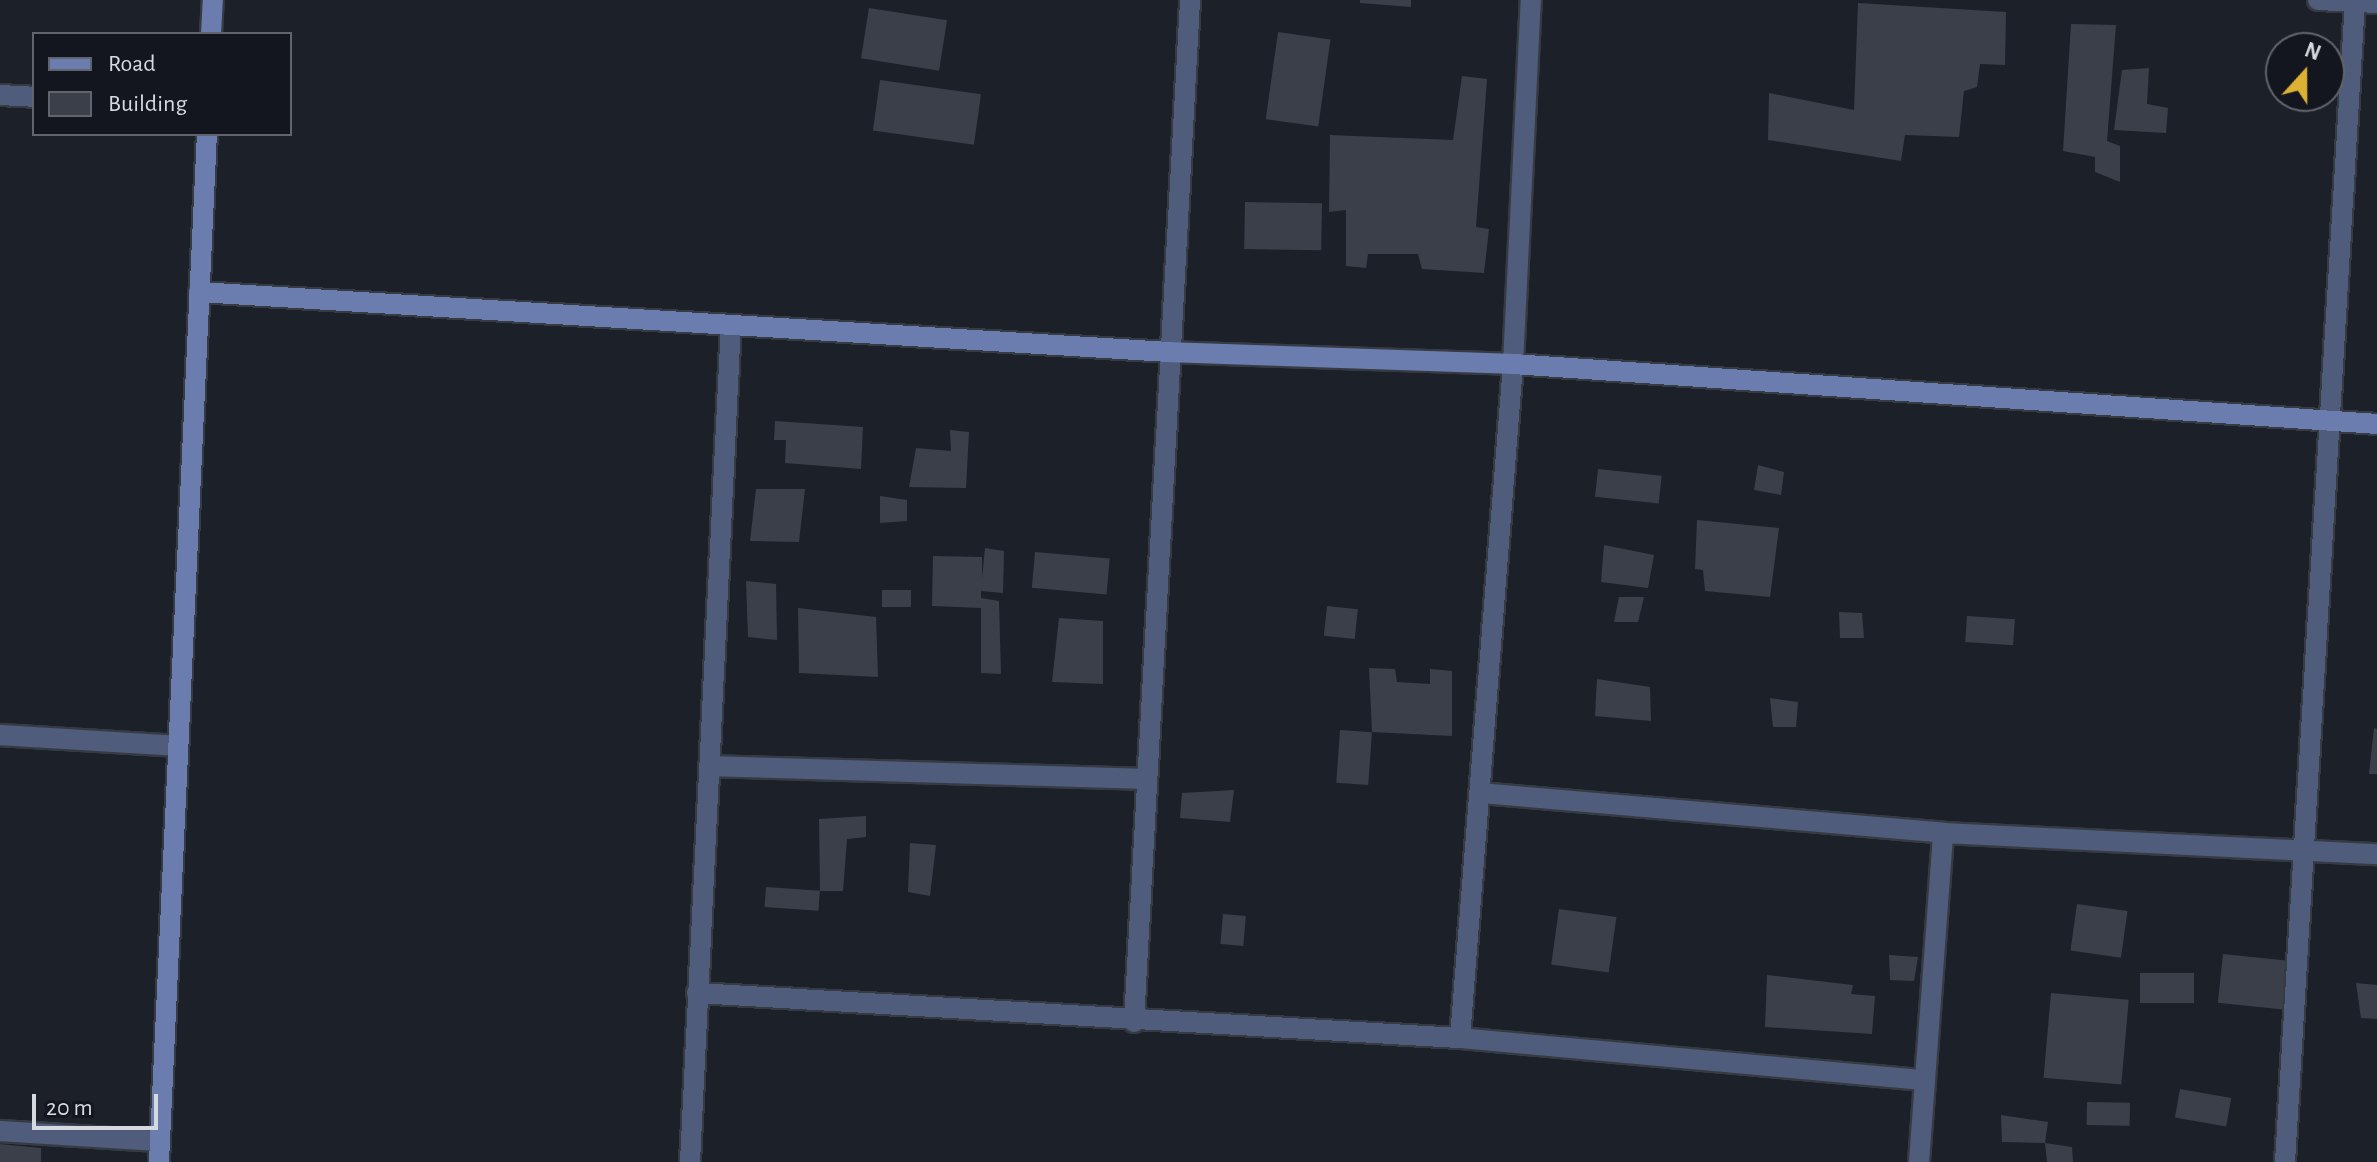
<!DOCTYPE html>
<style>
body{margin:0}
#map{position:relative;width:2377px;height:1162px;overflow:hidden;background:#1c2029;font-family:"Alegreya Sans",sans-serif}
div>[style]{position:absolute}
.building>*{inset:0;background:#3b3f4a;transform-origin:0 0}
.roads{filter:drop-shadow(2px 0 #363a43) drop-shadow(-2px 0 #363a43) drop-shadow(0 2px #363a43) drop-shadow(0 -2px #363a43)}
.street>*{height:20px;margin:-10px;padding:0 10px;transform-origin:10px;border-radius:10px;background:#505c7b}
.secondary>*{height:20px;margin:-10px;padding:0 10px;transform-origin:10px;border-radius:10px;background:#6b7daf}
span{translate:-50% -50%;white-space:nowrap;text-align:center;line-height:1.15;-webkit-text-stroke:8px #13161f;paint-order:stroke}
.legend{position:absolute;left:32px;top:32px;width:260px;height:104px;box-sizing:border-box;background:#13161f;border:2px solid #61646c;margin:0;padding:10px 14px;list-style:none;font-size:24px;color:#d7d9e0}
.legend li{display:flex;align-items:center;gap:16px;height:40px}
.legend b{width:40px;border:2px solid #61646c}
.north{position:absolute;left:2265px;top:32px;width:80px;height:80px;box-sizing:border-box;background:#13161f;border:2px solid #61646c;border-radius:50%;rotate:21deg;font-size:22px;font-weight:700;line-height:32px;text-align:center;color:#d7d9e0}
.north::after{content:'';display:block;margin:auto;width:28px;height:36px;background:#ddb133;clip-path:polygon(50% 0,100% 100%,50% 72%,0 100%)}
.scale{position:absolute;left:32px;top:1094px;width:126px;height:36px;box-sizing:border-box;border:4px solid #d7d9e0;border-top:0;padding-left:10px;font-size:24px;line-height:28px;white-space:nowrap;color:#d7d9e0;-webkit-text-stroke:6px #13161f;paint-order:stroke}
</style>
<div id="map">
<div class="building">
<div style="clip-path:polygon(1360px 0,1411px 0,1411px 7px,1360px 3px)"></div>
<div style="clip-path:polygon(1858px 3px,2006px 12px,2005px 65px,1980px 64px,1977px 87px,1964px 91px,1959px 137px,1905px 135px,1901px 161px,1768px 140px,1769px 93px,1854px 110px)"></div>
<div style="left:869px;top:8px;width:79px;height:51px;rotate:9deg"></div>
<div style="clip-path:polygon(2071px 24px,2116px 25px,2107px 141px,2120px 146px,2120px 182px,2095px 172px,2095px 157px,2063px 151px)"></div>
<div style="left:1278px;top:32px;width:53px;height:88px;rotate:8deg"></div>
<div style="clip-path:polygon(2149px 68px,2147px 104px,2168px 108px,2166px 133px,2114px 130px,2122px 70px)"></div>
<div style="clip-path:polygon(1462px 76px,1487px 79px,1476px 227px,1489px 229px,1484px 273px,1422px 269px,1418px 254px,1368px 254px,1366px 268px,1346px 266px,1346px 210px,1329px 212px,1330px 135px,1453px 140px)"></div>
<div style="left:880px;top:80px;width:102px;height:51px;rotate:8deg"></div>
<div style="left:1245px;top:202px;width:77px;height:47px;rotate:1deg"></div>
<div style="clip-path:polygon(775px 421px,863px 427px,861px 469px,785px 463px,786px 440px,774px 440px)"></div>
<div style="clip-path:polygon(950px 430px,969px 432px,966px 488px,909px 487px,916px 448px,951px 451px)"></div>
<div style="clip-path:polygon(1758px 465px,1784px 472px,1781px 495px,1754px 490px)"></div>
<div style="left:1598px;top:469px;width:64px;height:28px;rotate:6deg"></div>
<div style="clip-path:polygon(756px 489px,805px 489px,799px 542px,750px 541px)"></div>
<div style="clip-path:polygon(880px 496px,907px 500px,907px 521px,880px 523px)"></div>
<div style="clip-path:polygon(1697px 520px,1779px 528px,1770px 597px,1705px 591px,1703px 570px,1695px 569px)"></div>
<div style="clip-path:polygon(1604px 545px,1654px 555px,1648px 588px,1601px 582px)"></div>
<div style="clip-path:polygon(985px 548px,1004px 551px,1003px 593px,981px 591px,981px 598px,999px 601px,1001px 674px,981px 673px,981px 608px,932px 606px,933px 556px,982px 557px,982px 579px)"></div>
<div style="left:1035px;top:552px;width:75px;height:36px;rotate:5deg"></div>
<div style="clip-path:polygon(746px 581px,776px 584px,777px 640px,748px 637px)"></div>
<div style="left:882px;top:590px;width:29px;height:17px"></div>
<div style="clip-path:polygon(1619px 597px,1644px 597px,1638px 622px,1614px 622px)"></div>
<div style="left:1327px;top:606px;width:31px;height:30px;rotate:6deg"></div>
<div style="clip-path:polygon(798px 608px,876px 617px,878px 677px,799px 673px)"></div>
<div style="clip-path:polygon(1839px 612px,1862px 613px,1864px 638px,1840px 638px)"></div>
<div style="left:1967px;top:616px;width:48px;height:26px;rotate:4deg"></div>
<div style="clip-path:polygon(1059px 618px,1103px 621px,1103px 684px,1052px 682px)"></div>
<div style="clip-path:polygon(1369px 668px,1395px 669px,1397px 682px,1430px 684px,1430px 669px,1452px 671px,1452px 736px,1372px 732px)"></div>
<div style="clip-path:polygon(1597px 679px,1650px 687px,1651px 721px,1595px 716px)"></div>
<div style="clip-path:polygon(1770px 698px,1798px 702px,1796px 727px,1773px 727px)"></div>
<div style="clip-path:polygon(2374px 728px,2377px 729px,2377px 774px,2369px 774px)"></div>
<div style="left:1340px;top:730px;width:32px;height:53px;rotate:4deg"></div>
<div style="clip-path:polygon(1234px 790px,1230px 822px,1180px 818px,1182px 793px)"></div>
<div style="clip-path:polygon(866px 816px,866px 837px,847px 839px,843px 891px,820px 891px,819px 819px)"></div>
<div style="clip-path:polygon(910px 843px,936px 845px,930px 896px,908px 892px)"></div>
<div style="left:766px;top:887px;width:54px;height:20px;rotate:4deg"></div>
<div style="left:2077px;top:904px;width:51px;height:47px;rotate:8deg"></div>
<div style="left:1559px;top:909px;width:58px;height:56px;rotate:8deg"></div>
<div style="left:1223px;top:914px;width:23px;height:30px;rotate:5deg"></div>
<div style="left:2223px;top:954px;width:72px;height:49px;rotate:6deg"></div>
<div style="clip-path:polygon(1889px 955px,1918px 957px,1914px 981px,1890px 980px)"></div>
<div style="left:2140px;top:973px;width:54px;height:30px"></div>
<div style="clip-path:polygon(1767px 975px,1853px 985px,1851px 994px,1875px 996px,1872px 1034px,1765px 1027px)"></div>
<div style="clip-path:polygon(2356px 983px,2377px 985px,2377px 1019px,2361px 1018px)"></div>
<div style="left:2051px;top:993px;width:78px;height:85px;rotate:5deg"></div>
<div style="left:2180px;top:1089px;width:52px;height:29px;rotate:10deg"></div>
<div style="left:2087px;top:1102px;width:43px;height:23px;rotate:1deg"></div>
<div style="clip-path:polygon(2001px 1115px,2048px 1122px,2045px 1143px,2002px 1142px)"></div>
<div style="clip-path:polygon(2045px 1143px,2072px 1147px,2073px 1162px,2047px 1162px)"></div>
<div style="clip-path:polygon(0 1144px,41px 1148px,41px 1162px,0 1162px)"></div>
</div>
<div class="roads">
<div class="street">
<div style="left:2318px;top:0;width:59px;rotate:2.9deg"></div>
<div style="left:0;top:95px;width:34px;rotate:3deg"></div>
<div style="left:0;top:735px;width:178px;rotate:3.5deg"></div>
<div style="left:709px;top:766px;width:438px;rotate:1.7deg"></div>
<div style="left:1480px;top:793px;width:465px;rotate:4.9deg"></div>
<div style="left:1943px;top:833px;width:435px;rotate:2.8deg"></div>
<div style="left:697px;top:993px;width:764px;rotate:3.38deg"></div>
<div style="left:1460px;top:1038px;width:466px;rotate:5.2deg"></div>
<div style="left:1134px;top:1022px;width:1024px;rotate:-86.86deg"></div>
<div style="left:1460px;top:1038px;width:676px;rotate:-85.5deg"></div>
<div style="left:1513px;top:364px;width:364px;rotate:-87.2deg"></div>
<div style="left:0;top:1131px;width:160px;rotate:3.6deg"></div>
<div style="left:690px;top:1162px;width:838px;rotate:-87.2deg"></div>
<div style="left:1919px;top:1162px;width:330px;rotate:-85.8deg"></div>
<div style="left:2285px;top:1162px;width:1164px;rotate:-86.55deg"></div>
</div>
<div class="secondary">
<div style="left:211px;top:34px;width:34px;rotate:-87deg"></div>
<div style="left:199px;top:292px;width:972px;rotate:3.54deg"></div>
<div style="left:1169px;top:352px;width:344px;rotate:2deg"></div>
<div style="left:1513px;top:364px;width:866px;rotate:3.97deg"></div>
<div style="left:159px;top:1162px;width:1029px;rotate:-87.33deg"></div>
</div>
</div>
<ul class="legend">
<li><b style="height:10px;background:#6b7daf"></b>Road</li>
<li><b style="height:22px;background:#3b3f4a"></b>Building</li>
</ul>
<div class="north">N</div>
<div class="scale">20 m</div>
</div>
